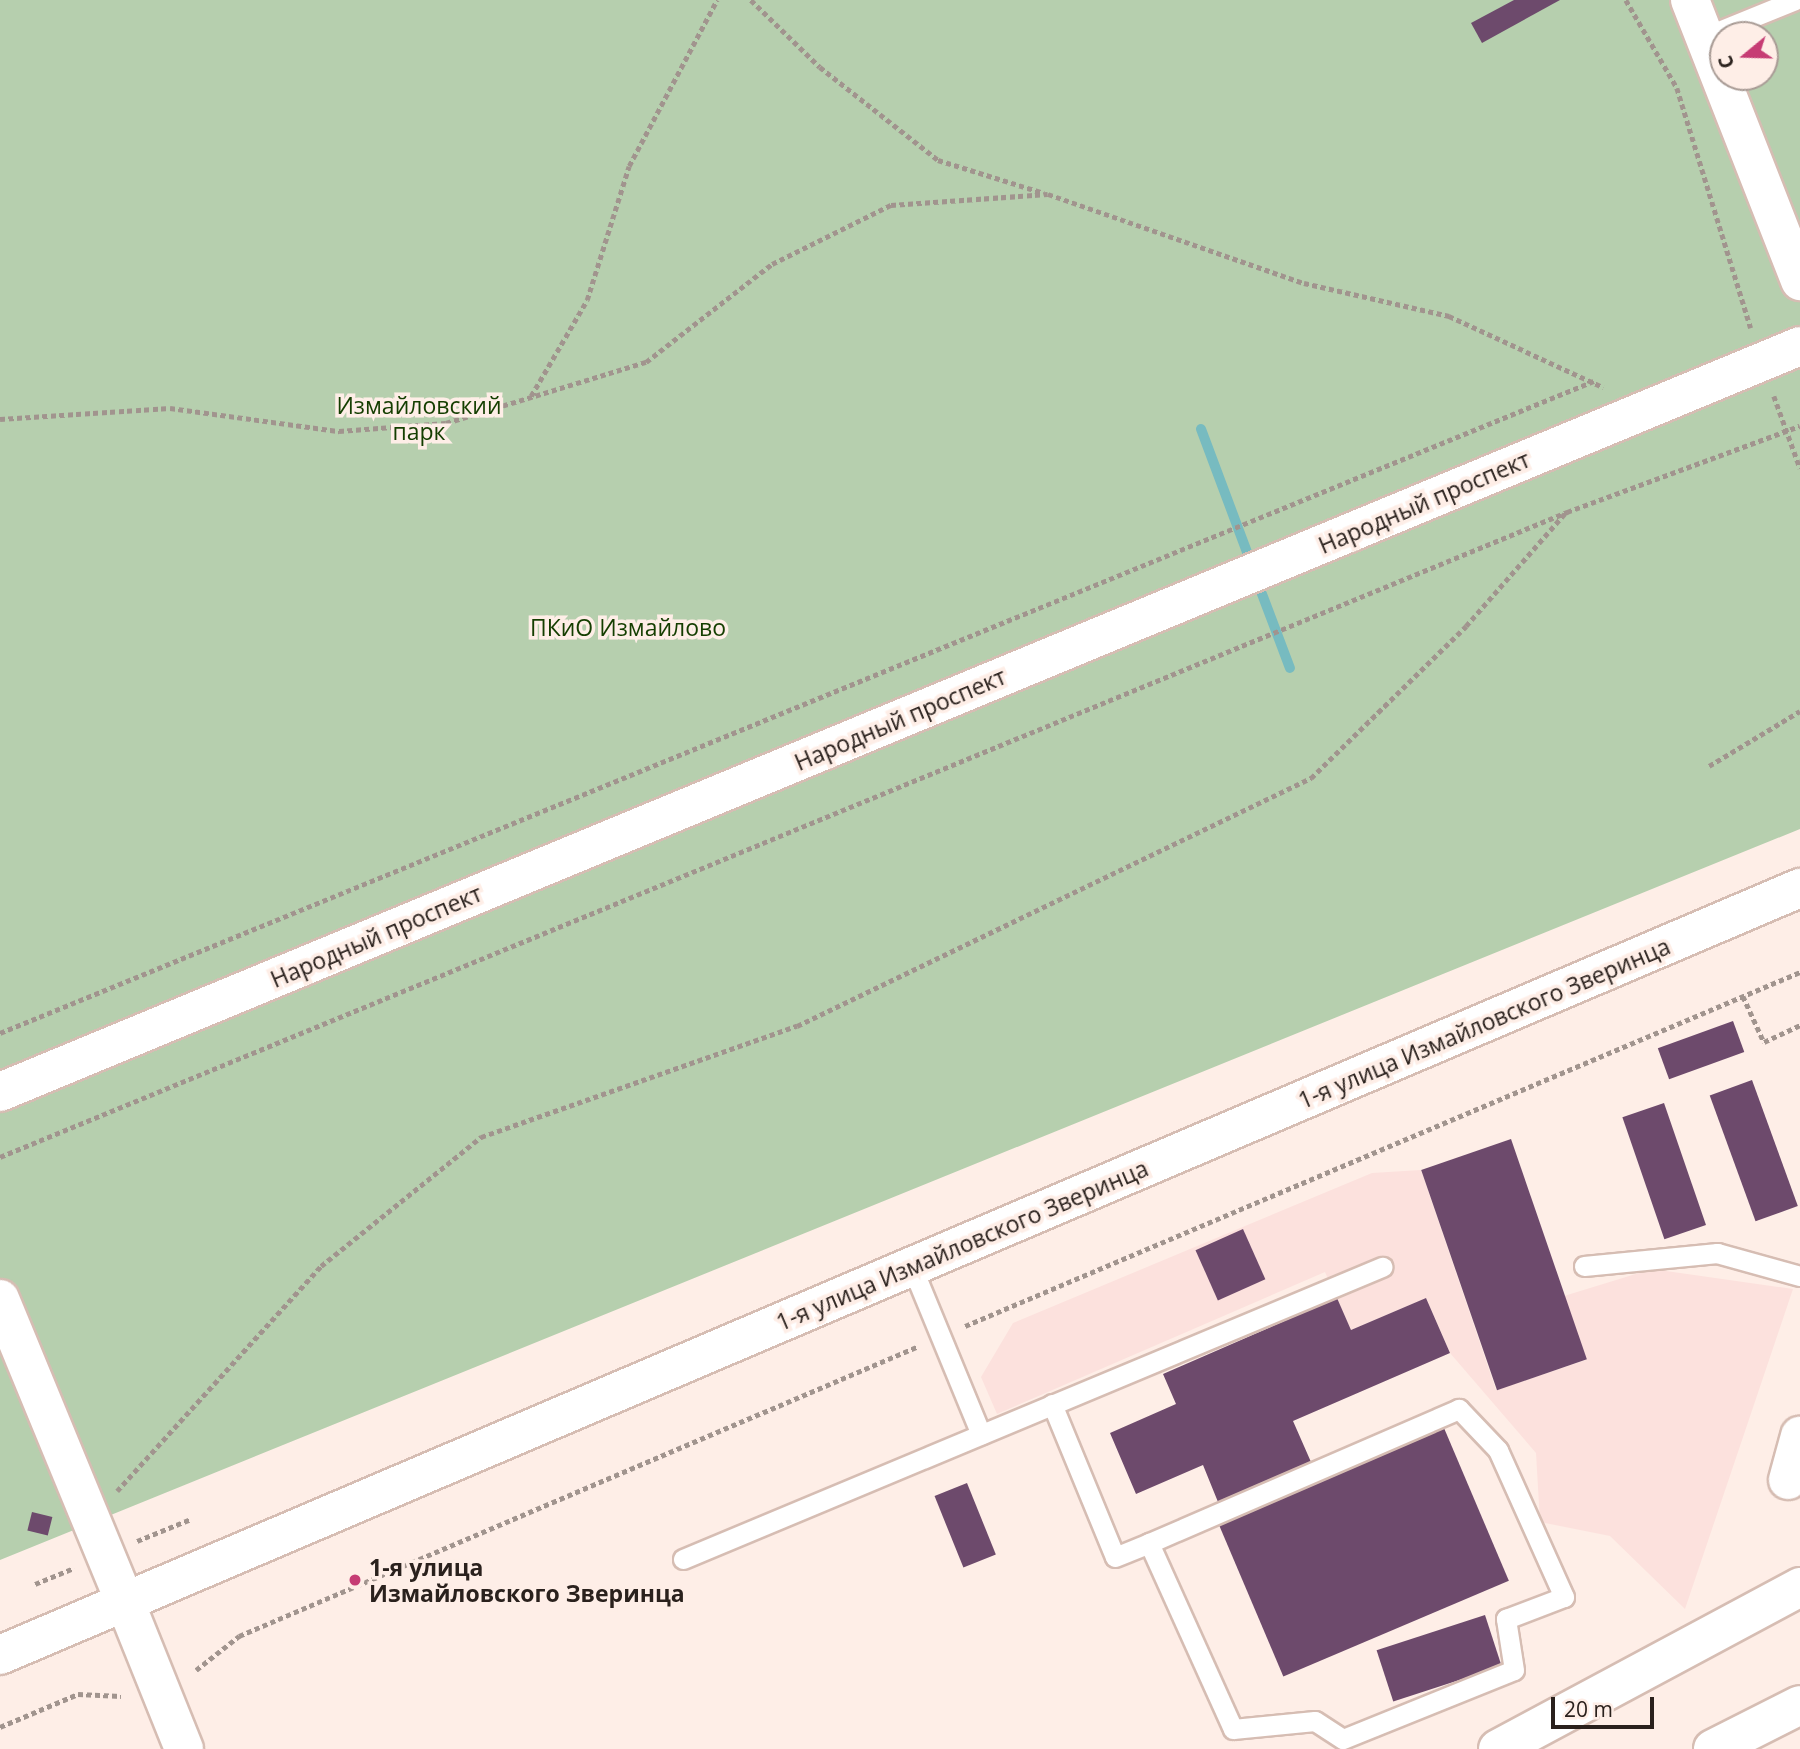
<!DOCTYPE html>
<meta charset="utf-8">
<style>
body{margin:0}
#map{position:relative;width:1800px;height:1749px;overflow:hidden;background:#feeee7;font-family:"Open Sans",sans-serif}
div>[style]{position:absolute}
.industrial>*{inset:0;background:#fce1dd}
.green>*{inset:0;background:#b6cfae}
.stream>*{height:10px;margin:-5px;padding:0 5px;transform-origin:5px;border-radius:5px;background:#77bbc0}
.building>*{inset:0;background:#6d4a6c;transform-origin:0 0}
.path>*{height:4.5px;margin-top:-2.25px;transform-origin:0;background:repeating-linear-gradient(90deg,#a1948e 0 5px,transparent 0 8.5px)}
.roads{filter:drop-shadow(2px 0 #d6bdb3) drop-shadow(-2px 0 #d6bdb3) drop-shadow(0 2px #d6bdb3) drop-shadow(0 -2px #d6bdb3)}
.lane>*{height:19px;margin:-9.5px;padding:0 9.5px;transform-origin:9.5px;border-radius:9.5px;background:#fff}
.street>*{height:38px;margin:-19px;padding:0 19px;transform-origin:19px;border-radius:19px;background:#fff}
.secondary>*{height:38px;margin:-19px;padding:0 19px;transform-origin:19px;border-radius:19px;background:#fff}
.primary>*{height:38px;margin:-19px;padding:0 19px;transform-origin:19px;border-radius:19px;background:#fff}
.dots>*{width:19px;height:19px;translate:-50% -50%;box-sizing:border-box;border:4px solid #feeee7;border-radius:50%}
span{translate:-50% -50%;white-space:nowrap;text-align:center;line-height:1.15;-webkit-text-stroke:7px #feeee7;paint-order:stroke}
.park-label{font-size:23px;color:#143e00}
.street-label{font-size:23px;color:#2a211d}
.poi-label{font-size:23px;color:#2a211d;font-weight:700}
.left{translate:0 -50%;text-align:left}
.north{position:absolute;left:1709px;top:21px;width:70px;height:70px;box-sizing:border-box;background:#feeee7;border:2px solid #a99c96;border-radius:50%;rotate:251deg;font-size:19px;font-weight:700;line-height:28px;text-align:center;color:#2a211d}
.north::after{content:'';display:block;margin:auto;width:24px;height:32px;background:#c63c74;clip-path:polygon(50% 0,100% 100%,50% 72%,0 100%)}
.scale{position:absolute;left:1551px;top:1697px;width:103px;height:32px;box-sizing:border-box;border:4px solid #2a211d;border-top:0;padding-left:9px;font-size:21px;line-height:24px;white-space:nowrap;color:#2a211d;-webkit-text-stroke:5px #feeee7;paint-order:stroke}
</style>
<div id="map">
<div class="industrial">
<div style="clip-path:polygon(1421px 1170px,1496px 1390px,1586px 1360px,1564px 1296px,1652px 1269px,1793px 1289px,1685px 1609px,1610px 1536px,1540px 1522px,1536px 1453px,1450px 1353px,1426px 1298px,1351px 1330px,1325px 1272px,997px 1414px,981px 1377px,1013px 1323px,1372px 1173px)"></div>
</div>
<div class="green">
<div style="clip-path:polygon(evenodd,0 0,1800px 0,1800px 829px,0 1560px,0 0,1723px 35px,1765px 35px,1765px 77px,1723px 77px,1723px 35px)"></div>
</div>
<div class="stream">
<div style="left:1201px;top:429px;width:131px;rotate:69.5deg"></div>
<div style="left:1262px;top:594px;width:79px;rotate:69.3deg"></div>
</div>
<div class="building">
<div style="clip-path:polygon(1514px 0,1560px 0,1482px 43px,1471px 23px)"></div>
<div style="left:1733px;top:1021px;width:33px;height:80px;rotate:70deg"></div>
<div style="left:1752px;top:1080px;width:134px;height:45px;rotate:70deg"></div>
<div style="left:1664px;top:1103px;width:129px;height:44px;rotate:71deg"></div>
<div style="left:1511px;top:1139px;width:233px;height:95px;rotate:71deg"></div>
<div style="left:1243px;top:1229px;width:55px;height:52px;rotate:66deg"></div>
<div style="clip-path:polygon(1337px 1298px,1351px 1330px,1426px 1298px,1450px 1353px,1293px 1421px,1311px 1462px,1218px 1502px,1203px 1465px,1136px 1494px,1110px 1433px,1176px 1404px,1163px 1374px)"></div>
<div style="left:1444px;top:1428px;width:166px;height:245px;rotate:67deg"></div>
<div style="left:967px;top:1483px;width:77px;height:35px;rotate:68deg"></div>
<div style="left:32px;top:1512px;width:21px;height:19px;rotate:14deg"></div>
<div style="left:1485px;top:1615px;width:54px;height:114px;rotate:72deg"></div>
</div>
<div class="path">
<div style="left:751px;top:0;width:96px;rotate:44.2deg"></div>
<div style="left:820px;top:67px;width:150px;rotate:38.2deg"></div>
<div style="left:938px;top:160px;width:111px;rotate:17.3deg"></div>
<div style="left:1626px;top:0;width:102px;rotate:59.9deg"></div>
<div style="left:1677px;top:88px;width:251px;rotate:72.9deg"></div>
<div style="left:531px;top:396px;width:111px;rotate:-59.7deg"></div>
<div style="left:587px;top:300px;width:140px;rotate:-72.6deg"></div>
<div style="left:629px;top:166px;width:188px;rotate:-62.1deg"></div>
<div style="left:1774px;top:396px;width:77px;rotate:70.1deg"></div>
<div style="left:0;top:419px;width:170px;rotate:-3.7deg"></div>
<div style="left:170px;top:408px;width:171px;rotate:7.8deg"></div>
<div style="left:339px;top:431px;width:107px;rotate:-4.3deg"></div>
<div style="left:446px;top:423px;width:209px;rotate:-17deg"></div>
<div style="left:646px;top:362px;width:160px;rotate:-37.9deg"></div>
<div style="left:772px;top:264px;width:133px;rotate:-26.4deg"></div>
<div style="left:891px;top:205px;width:157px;rotate:-4deg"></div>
<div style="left:1048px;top:194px;width:271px;rotate:19.2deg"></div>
<div style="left:1304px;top:283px;width:149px;rotate:12.8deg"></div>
<div style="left:1449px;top:316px;width:170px;rotate:24.8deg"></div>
<div style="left:1709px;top:766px;width:106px;rotate:-31.1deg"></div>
<div style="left:1743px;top:996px;width:51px;rotate:65.5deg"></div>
<div style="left:1764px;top:1042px;width:40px;rotate:-25deg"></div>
<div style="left:0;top:1033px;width:1722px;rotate:-22.25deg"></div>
<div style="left:0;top:1157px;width:1695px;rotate:-22.37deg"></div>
<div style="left:1567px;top:512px;width:248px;rotate:-20.3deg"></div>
<div style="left:965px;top:1326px;width:907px;rotate:-22.97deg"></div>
<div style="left:117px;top:1491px;width:304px;rotate:-47.8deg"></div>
<div style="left:321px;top:1266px;width:206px;rotate:-38.9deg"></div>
<div style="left:481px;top:1137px;width:335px;rotate:-19.4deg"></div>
<div style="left:797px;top:1026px;width:571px;rotate:-25.76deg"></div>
<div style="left:1311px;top:778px;width:217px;rotate:-44.4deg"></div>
<div style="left:1466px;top:626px;width:152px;rotate:-48.7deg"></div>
<div style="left:137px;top:1541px;width:58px;rotate:-22.2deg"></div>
<div style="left:35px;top:1584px;width:42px;rotate:-22.3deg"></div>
<div style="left:196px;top:1670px;width:55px;rotate:-38.3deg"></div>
<div style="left:239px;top:1636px;width:739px;rotate:-23.1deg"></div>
<div style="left:0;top:1727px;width:85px;rotate:-22.9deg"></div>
<div style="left:78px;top:1694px;width:43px;rotate:2.7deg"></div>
</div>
<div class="roads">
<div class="lane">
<div style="left:1704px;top:37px;width:98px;rotate:-22.1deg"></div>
<div style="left:1584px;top:1266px;width:134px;rotate:-5.6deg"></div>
<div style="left:1717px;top:1253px;width:86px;rotate:15.5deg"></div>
<div style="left:912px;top:1267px;width:181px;rotate:67.6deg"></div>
<div style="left:1052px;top:1404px;width:165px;rotate:67.6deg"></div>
<div style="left:1115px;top:1557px;width:37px;rotate:-22deg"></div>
<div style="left:1149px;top:1543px;width:204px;rotate:65.7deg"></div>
<div style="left:1233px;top:1729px;width:82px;rotate:-5.6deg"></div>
<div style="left:1315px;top:1721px;width:33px;rotate:33deg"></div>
<div style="left:1343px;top:1739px;width:184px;rotate:-22deg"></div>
<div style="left:1514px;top:1670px;width:52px;rotate:-98.9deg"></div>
<div style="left:1506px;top:1619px;width:62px;rotate:-20.8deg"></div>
<div style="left:1564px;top:1597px;width:161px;rotate:-114.2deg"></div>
<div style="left:1498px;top:1450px;width:57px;rotate:-133.6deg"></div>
<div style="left:1459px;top:1409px;width:338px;rotate:156.6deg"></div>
<div style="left:683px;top:1559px;width:758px;rotate:-22.67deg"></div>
</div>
<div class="street">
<div style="left:0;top:1092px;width:1948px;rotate:-22.51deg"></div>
<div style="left:0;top:1299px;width:328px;rotate:67.6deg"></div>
<div style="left:1788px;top:1480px;width:46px;rotate:-74.7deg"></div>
</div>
<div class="secondary">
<div style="left:1690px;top:0;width:302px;rotate:68.6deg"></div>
<div style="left:125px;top:1602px;width:158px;rotate:68.1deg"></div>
<div style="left:0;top:1655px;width:1957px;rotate:-23.08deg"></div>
</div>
<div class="primary">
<div style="left:1498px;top:1749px;width:343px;rotate:-28.2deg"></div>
<div style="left:1713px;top:1749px;width:97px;rotate:-26.8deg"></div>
</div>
</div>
<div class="dots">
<div style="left:355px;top:1580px;background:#c63c74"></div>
</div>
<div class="park-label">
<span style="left:419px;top:418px">Измайловский<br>парк</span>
<span style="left:628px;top:627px">ПКиО Измайлово</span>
</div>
<div class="street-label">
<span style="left:1424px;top:502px;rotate:-23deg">Народный проспект</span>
<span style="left:900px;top:719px;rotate:-23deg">Народный проспект</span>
<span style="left:376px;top:936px;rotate:-23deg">Народный проспект</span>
<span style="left:1484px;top:1023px;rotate:-23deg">1-я улица Измайловского Зверинца</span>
<span style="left:962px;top:1245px;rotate:-23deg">1-я улица Измайловского Зверинца</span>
</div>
<div class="poi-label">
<span class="left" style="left:369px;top:1580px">1-я улица<br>Измайловского Зверинца</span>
</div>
<div class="north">С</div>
<div class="scale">20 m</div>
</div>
